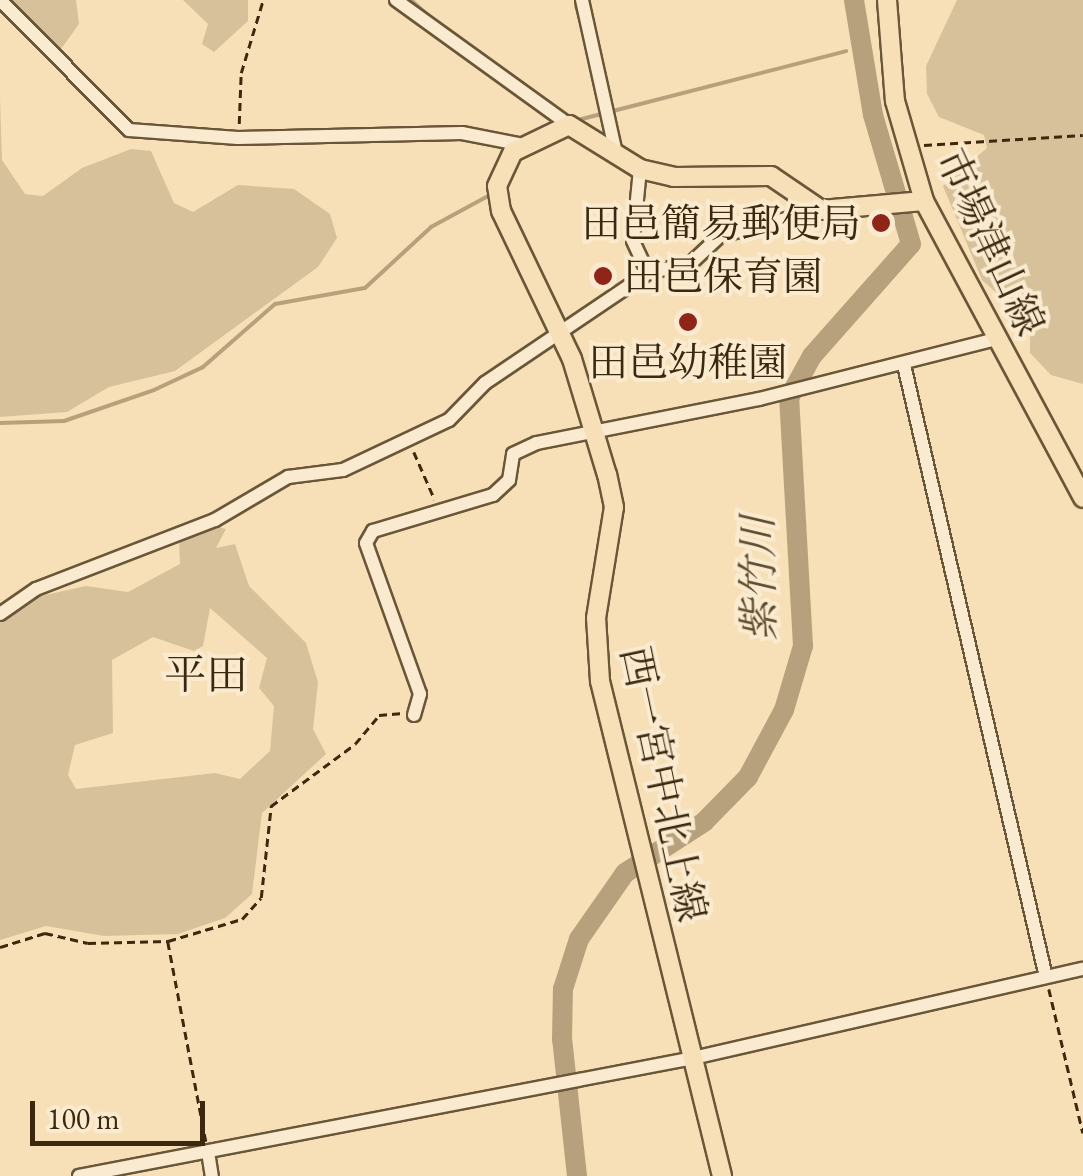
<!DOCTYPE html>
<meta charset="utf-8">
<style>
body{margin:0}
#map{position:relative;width:1083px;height:1176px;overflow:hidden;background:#f7e0b7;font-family:"EB Garamond","Noto Serif JP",serif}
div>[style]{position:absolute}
.green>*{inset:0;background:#d7c19a}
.stream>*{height:4px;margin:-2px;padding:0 2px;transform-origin:2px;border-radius:2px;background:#b7a17d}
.river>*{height:20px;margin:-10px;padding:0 10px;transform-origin:10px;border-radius:10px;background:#b7a17d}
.path>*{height:2.5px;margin-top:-1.25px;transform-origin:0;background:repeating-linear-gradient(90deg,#3b280d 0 8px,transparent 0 13px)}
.roads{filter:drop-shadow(2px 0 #6a5638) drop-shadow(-2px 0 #6a5638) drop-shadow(0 2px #6a5638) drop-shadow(0 -2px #6a5638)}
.minor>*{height:12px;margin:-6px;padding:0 6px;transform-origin:6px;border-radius:6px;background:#faebd0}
.major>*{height:18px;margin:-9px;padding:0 9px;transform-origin:9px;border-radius:9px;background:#f7e0b7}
.dots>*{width:28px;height:28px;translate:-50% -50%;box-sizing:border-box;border:5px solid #faebd0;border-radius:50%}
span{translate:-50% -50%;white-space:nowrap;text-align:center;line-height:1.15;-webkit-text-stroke:8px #faebd0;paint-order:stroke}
.poi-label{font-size:40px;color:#3b280d}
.right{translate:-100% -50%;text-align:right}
.left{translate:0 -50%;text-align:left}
.street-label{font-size:40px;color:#3b280d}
.water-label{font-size:42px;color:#604c2f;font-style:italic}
.neighbourhood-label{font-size:42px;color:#3b280d}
.scale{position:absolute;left:30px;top:1101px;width:175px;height:45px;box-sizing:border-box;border:5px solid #3b280d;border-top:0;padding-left:12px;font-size:30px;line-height:35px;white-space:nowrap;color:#3b280d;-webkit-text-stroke:8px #faebd0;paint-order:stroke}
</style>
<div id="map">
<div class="green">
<div style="clip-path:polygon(8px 0,76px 0,79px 24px,61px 49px,51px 48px)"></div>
<div style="clip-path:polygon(183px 0,248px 0,248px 21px,214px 52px,202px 44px,208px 24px)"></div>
<div style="clip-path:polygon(957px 0,1083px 0,1083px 384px,1051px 375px,1030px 353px,1030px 323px,982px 280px,943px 186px,987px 148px,984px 135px,939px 117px,927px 94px,926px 66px)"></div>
<div style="clip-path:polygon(0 98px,2px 160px,25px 194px,43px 196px,82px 168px,131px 149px,151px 151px,174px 203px,193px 212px,238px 185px,294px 189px,330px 214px,337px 238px,318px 267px,175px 371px,109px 387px,67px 412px,0 417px)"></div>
<div style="clip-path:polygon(evenodd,214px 526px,226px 529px,216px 548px,235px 544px,249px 586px,306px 643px,318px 682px,313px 729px,326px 754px,262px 813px,252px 894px,225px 918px,178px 934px,104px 936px,46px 926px,0 940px,0 618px,27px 599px,86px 586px,128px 592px,180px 564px,179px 540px,214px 526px,210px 608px,267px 658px,259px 688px,274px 706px,270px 751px,240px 779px,215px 773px,76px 789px,68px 775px,75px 745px,113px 733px,112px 660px,153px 637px,194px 651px,203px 646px,210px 608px)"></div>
</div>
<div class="stream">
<div style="left:411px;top:0;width:30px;rotate:42deg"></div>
<div style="left:576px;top:6px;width:17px;rotate:73deg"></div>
<div style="left:574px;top:121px;width:281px;rotate:-14.4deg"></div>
<div style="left:0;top:423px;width:64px;rotate:-1.8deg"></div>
<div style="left:64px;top:421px;width:95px;rotate:-19deg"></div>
<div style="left:154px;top:390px;width:54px;rotate:-25.1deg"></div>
<div style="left:203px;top:367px;width:96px;rotate:-41.2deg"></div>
<div style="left:275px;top:304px;width:91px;rotate:-10.1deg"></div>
<div style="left:365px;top:288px;width:90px;rotate:-42.7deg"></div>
<div style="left:431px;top:227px;width:67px;rotate:-28.5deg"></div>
</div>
<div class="river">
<div style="left:577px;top:1176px;width:138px;rotate:-96.2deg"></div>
<div style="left:562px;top:1039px;width:50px;rotate:-88.9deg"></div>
<div style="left:563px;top:989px;width:52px;rotate:-72.3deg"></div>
<div style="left:579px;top:939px;width:80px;rotate:-55.1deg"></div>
<div style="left:625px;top:873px;width:94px;rotate:-32.8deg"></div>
<div style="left:704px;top:822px;width:63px;rotate:-45.6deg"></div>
<div style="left:748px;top:777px;width:76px;rotate:-61.8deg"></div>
<div style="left:784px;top:710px;width:67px;rotate:-73.5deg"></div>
<div style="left:803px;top:646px;width:248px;rotate:-93.2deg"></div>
<div style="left:789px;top:398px;width:48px;rotate:-61.3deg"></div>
<div style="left:812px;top:356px;width:149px;rotate:-48.5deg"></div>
<div style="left:911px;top:244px;width:134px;rotate:-106.4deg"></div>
<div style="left:873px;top:115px;width:117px;rotate:-99.4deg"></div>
</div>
<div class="path">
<div style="left:239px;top:124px;width:51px;rotate:-87.8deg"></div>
<div style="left:241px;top:73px;width:76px;rotate:-73.2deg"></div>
<div style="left:924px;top:145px;width:159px;rotate:-3.6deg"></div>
<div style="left:414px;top:452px;width:52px;rotate:66.4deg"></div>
<div style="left:168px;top:942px;width:203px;rotate:79.2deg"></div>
<div style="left:0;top:947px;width:47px;rotate:-17.3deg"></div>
<div style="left:45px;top:933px;width:44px;rotate:13.1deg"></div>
<div style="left:88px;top:943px;width:80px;rotate:-1.4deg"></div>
<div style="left:168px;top:941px;width:77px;rotate:-16.6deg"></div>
<div style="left:242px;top:919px;width:28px;rotate:-48deg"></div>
<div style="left:261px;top:898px;width:93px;rotate:-83.8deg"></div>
<div style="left:271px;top:806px;width:104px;rotate:-36.4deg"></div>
<div style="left:355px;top:744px;width:38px;rotate:-50deg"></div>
<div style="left:379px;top:715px;width:24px;rotate:-5deg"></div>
<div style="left:1049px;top:989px;width:148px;rotate:76.7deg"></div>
</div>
<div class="roads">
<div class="minor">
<div style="left:0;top:0;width:183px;rotate:45.2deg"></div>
<div style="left:129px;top:130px;width:109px;rotate:4.2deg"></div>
<div style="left:238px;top:138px;width:224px;rotate:-1.3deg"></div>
<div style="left:462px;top:133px;width:62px;rotate:11.1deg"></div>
<div style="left:396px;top:0;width:213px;rotate:35.8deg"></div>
<div style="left:582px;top:0;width:157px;rotate:77.5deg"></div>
<div style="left:640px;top:169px;width:72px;rotate:95.6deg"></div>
<div style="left:633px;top:241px;width:35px;rotate:65deg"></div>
<div style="left:904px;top:365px;width:628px;rotate:76.94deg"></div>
<div style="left:0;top:614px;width:44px;rotate:-34.8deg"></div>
<div style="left:36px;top:589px;width:192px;rotate:-21.1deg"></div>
<div style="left:215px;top:520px;width:85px;rotate:-30.5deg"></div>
<div style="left:288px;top:477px;width:55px;rotate:-7.3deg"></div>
<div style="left:343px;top:470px;width:117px;rotate:-25.3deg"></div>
<div style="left:449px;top:420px;width:52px;rotate:-45.8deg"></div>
<div style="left:485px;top:383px;width:197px;rotate:-34deg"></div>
<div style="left:648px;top:273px;width:44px;rotate:-13.1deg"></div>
<div style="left:691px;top:263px;width:40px;rotate:-43deg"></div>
<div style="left:720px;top:236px;width:104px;rotate:-14.4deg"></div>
<div style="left:414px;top:715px;width:22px;rotate:-74deg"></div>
<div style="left:420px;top:694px;width:160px;rotate:-109.7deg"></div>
<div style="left:366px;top:543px;width:14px;rotate:-60deg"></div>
<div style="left:373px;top:531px;width:125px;rotate:-16.7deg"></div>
<div style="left:493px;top:495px;width:22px;rotate:-43deg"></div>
<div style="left:509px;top:480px;width:26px;rotate:-81deg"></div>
<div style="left:513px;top:454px;width:26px;rotate:-25deg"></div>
<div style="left:537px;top:443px;width:226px;rotate:-11.2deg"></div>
<div style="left:759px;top:399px;width:244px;rotate:-14.2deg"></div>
<div style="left:208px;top:1152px;width:24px;rotate:81deg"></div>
<div style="left:79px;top:1176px;width:625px;rotate:-10.88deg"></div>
<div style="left:693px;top:1058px;width:400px;rotate:-12.9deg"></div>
</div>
<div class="major">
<div style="left:887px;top:0;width:101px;rotate:85.5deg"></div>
<div style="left:895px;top:101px;width:104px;rotate:73.8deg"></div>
<div style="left:924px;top:201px;width:337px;rotate:61.8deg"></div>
<div style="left:722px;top:1176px;width:510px;rotate:-103.85deg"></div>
<div style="left:600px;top:681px;width:63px;rotate:-93.6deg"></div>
<div style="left:596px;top:618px;width:112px;rotate:-80.8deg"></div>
<div style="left:614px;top:507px;width:33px;rotate:-102deg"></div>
<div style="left:607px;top:475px;width:121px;rotate:-106.8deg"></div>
<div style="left:572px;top:359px;width:164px;rotate:-115.6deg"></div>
<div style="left:501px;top:211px;width:25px;rotate:-99deg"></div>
<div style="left:497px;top:186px;width:38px;rotate:-65deg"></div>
<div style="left:513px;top:152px;width:62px;rotate:-25.7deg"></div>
<div style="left:569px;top:125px;width:84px;rotate:31.8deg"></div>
<div style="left:640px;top:169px;width:35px;rotate:13deg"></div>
<div style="left:674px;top:177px;width:97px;rotate:-0.6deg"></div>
<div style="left:771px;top:176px;width:60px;rotate:34.2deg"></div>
<div style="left:821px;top:210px;width:103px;rotate:-5deg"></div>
</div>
</div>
<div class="dots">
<div style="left:881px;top:223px;background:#8f2418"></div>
<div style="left:603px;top:276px;background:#8f2418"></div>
<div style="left:688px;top:322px;background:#8f2418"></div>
</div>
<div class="poi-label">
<span class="right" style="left:861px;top:223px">田邑簡易郵便局</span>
<span class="left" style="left:623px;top:276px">田邑保育園</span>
<span style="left:688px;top:362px">田邑幼稚園</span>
</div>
<div class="street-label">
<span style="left:991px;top:242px;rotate:65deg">市場津山線</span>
<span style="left:664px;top:784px;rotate:78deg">西一宮中北上線</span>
</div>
<div class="water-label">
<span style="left:759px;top:579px;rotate:-91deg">紫竹川</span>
</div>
<div class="neighbourhood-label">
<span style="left:206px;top:675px">平田</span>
</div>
<div class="scale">100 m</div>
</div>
